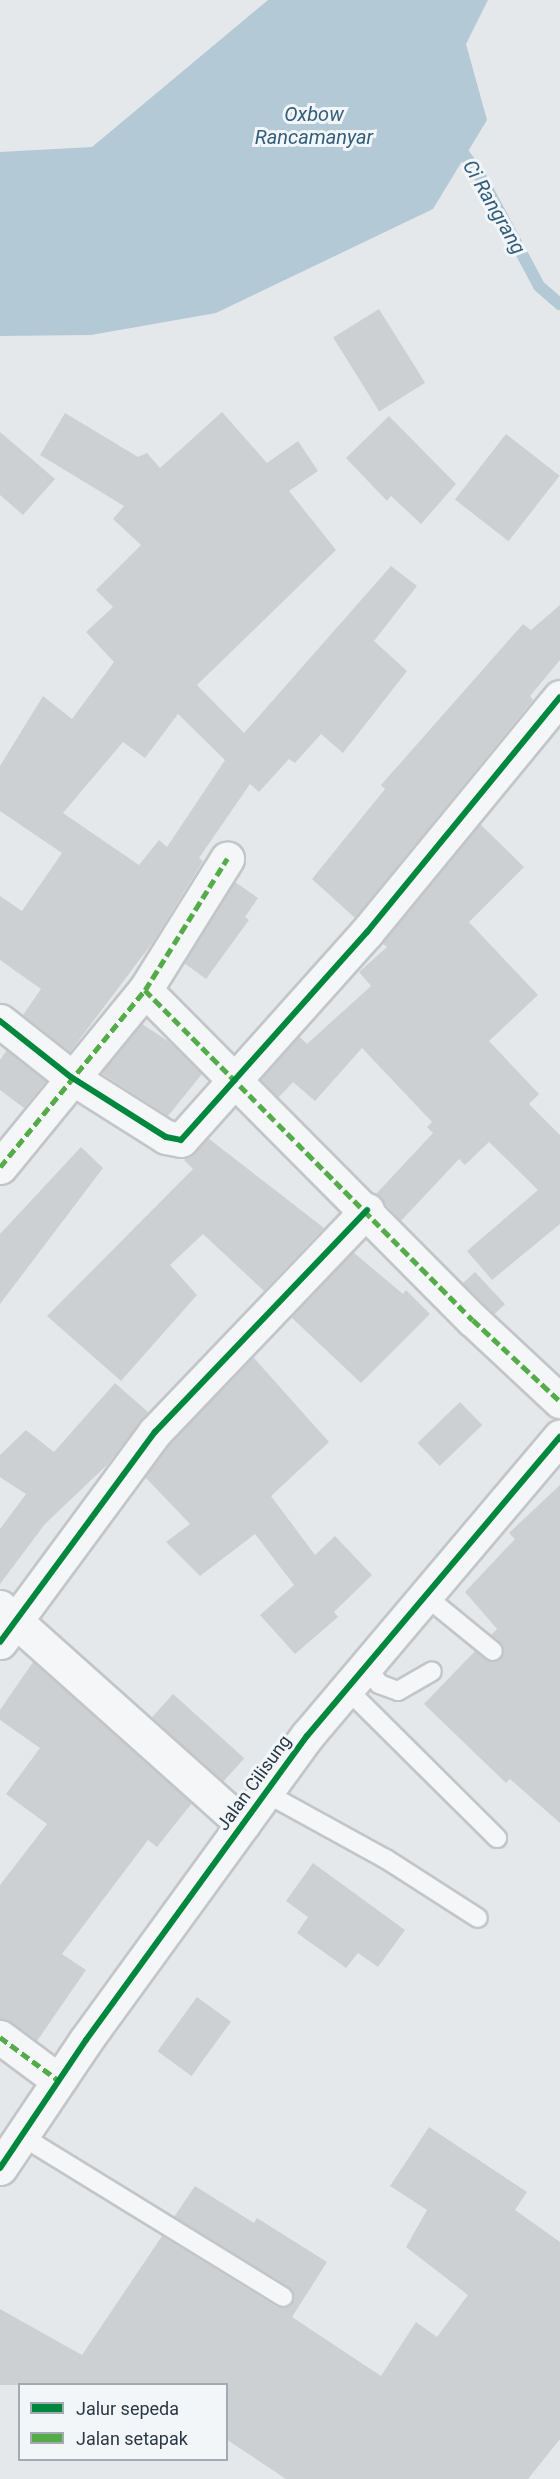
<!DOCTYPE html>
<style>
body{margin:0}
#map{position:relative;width:560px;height:2479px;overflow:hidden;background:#e5e8ea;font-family:Roboto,sans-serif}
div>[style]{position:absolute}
.water>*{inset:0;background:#b3c9d6}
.stream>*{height:12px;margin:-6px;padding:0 6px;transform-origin:6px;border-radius:6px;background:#b3c9d6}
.building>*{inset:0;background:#cdd0d3;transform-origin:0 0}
.roads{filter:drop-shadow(2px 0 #c3c6c8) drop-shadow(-2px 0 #c3c6c8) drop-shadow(0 2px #c3c6c8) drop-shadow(0 -2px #c3c6c8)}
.service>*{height:18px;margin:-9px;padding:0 9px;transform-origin:9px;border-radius:9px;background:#f4f6f7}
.minor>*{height:33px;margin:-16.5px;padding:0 16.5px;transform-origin:16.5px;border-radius:16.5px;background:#f4f6f7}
.quiet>*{height:4.5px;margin-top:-2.25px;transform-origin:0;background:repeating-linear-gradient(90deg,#53ac47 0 9px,transparent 0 13.5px)}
.cycleway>*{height:6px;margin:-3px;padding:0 3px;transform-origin:3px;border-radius:3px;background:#00873e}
span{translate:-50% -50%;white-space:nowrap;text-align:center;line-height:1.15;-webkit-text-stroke:6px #f3f6f9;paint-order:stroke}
.street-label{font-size:18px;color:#2a3845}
.water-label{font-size:20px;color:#325e7b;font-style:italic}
.legend{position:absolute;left:18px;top:2383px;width:210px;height:78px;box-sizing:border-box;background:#f3f6f9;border:2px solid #a3aab1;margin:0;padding:8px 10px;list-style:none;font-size:18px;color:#2a3845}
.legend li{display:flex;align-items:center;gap:12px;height:30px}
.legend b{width:30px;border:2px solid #a3aab1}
</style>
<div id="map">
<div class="water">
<div style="clip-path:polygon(268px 0,488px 0,466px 44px,487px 120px,433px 209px,216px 313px,91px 335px,0 336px,0 152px,92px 147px)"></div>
</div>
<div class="stream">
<div style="left:456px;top:143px;width:47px;rotate:54.6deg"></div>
<div style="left:483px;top:181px;width:119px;rotate:61.9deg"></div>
<div style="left:539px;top:286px;width:28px;rotate:41deg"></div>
</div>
<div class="building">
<div style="left:379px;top:309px;width:87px;height:54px;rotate:58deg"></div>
<div style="clip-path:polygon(evenodd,222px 412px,267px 463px,298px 441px,318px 471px,289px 491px,336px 550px,197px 685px,244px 733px,391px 566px,417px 586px,374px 641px,407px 671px,343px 753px,321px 734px,295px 763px,289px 759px,259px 792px,250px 784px,199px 858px,203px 861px,153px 942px,70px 1052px,23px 1015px,41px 989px,0 960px,0 896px,22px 911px,62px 853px,0 811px,0 766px,43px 696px,72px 719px,114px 662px,86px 632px,113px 607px,96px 590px,141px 545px,113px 519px,124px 506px,40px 455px,65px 413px,138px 457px,147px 453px,160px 468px,222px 412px,178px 714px,225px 760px,167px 847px,159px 840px,139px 865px,63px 813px,123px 742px,145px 758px,178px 714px)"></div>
<div style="clip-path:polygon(389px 416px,456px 484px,421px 524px,391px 496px,387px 501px,346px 458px)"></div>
<div style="clip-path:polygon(0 432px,55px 479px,23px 515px,0 495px)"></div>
<div style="left:506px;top:434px;width:68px;height:83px;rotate:38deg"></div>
<div style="clip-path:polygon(560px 605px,560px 660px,530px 696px,533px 700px,355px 918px,312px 879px,385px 789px,381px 785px,523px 624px,531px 630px)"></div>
<div style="clip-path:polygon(480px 824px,524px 867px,469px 922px,538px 995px,489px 1041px,539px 1094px,529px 1104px,560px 1135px,560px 1224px,492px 1280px,467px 1251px,538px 1190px,489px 1142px,465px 1165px,459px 1159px,401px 1221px,376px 1194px,433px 1133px,427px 1127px,432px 1122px,362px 1048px,315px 1101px,293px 1082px,278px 1098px,260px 1079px,299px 1036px,307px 1044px,371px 986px,359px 972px,387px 947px,382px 943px)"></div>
<div style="clip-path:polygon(235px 882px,258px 898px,245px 917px,249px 920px,206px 979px,184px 963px)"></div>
<div style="clip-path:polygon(142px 1024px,171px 1043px,202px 1074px,168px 1116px,101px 1073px)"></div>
<div style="clip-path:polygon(7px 1050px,46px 1081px,24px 1108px,0 1090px,0 1060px)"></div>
<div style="clip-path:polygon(208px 1138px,324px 1228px,264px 1291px,203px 1234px,170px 1265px,197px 1295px,121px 1381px,47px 1316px,193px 1169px,184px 1160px)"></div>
<div style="clip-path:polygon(81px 1147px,103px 1168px,0 1304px,0 1234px)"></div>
<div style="clip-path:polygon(353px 1252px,403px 1294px,406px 1290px,430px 1314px,361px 1383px,291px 1317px)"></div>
<div style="left:475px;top:1272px;width:44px;height:17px;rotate:47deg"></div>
<div style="clip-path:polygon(253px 1357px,329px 1442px,271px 1496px,315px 1555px,335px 1536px,372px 1575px,334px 1612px,338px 1617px,295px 1654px,260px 1615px,294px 1585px,255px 1534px,200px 1576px,166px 1542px,190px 1524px,145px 1477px,169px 1444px)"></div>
<div style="clip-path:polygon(115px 1383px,148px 1412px,107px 1465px,45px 1524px,0 1584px,0 1529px,26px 1494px,0 1477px,0 1455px,26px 1430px,54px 1452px)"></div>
<div style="left:460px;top:1402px;width:32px;height:59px;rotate:46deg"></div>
<div style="clip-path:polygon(560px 1485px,560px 1823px,510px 1779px,506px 1783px,424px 1704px,475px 1651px,491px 1662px,502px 1658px,503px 1646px,491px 1635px,497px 1629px,465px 1592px,515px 1539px,509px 1533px)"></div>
<div style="clip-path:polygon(33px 1662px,192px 1803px,157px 1847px,148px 1840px,62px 1954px,86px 1970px,37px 2041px,0 2019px,0 1885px,47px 1824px,6px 1794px,40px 1748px,0 1720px,0 1710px)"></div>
<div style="left:173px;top:1694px;width:96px;height:32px;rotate:42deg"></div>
<div style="clip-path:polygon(313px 1863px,405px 1930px,378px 1967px,358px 1953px,346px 1968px,297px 1933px,308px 1917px,286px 1901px)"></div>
<div style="left:197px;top:1997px;width:42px;height:67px;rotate:36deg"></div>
<div style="clip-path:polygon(429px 2127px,527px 2192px,515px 2210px,560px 2242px,560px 2439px,528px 2479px,286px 2479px,226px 2439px,226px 2385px,0 2385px,0 2309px,82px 2355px,162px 2236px,277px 2307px,292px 2303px,289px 2287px,174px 2217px,195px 2186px,254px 2223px,257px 2218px,327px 2262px,292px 2317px,381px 2376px,416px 2322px,437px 2337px,468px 2295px,406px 2247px,427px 2210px,390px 2186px)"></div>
</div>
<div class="roads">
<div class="service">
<div style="left:423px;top:1594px;width:90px;rotate:39.2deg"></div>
<div style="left:365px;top:1663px;width:25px;rotate:56deg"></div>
<div style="left:379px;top:1684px;width:20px;rotate:20deg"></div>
<div style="left:398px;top:1691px;width:39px;rotate:-30deg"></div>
<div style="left:346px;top:1688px;width:213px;rotate:44.8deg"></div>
<div style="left:264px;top:1792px;width:139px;rotate:28.8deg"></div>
<div style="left:386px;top:1859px;width:109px;rotate:32.7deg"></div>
<div style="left:20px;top:2135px;width:309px;rotate:31.6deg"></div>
</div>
<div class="minor">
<div style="left:145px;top:990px;width:465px;rotate:45.2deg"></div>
<div style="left:473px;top:1320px;width:119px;rotate:43deg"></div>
<div style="left:0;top:1021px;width:90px;rotate:38.3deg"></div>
<div style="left:71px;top:1077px;width:112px;rotate:32.3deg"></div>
<div style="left:166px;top:1137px;width:15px;rotate:11deg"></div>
<div style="left:181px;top:1140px;width:279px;rotate:-48.2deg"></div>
<div style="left:367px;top:932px;width:304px;rotate:-50.6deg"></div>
<div style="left:0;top:1167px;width:229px;rotate:-50.7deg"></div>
<div style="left:145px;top:990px;width:155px;rotate:-58deg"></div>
<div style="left:0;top:1607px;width:326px;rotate:41.8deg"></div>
<div style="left:0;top:1642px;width:261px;rotate:-53.6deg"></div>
<div style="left:155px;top:1432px;width:307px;rotate:-46.3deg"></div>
<div style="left:0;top:2037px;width:72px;rotate:36.6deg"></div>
<div style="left:0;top:2168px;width:154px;rotate:-56.1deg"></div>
<div style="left:86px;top:2040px;width:376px;rotate:-54deg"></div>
<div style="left:307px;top:1736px;width:392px;rotate:-49.8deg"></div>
</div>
</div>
<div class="quiet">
<div style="left:145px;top:990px;width:465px;rotate:45.2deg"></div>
<div style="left:473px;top:1320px;width:119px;rotate:43deg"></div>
<div style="left:0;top:1167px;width:229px;rotate:-50.7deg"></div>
<div style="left:145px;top:990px;width:155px;rotate:-58deg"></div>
<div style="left:0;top:2037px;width:72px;rotate:36.6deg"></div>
</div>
<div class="cycleway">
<div style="left:0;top:1021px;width:90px;rotate:38.3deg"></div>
<div style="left:71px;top:1077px;width:112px;rotate:32.3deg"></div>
<div style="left:166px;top:1137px;width:15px;rotate:11deg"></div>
<div style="left:181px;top:1140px;width:279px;rotate:-48.2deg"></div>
<div style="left:367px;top:932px;width:304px;rotate:-50.6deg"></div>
<div style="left:0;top:1642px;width:261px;rotate:-53.6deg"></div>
<div style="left:155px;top:1432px;width:307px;rotate:-46.3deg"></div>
<div style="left:0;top:2168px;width:154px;rotate:-56.1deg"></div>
<div style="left:86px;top:2040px;width:376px;rotate:-54deg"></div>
<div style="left:307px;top:1736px;width:392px;rotate:-49.8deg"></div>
</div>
<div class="street-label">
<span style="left:254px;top:1783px;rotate:-54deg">Jalan Cilisung</span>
</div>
<div class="water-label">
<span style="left:314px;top:126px">Oxbow<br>Rancamanyar</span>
<span style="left:494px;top:207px;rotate:60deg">Ci Rangrang</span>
</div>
<ul class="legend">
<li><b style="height:8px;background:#00873e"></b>Jalur sepeda</li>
<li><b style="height:8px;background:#53ac47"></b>Jalan setapak</li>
</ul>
</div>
